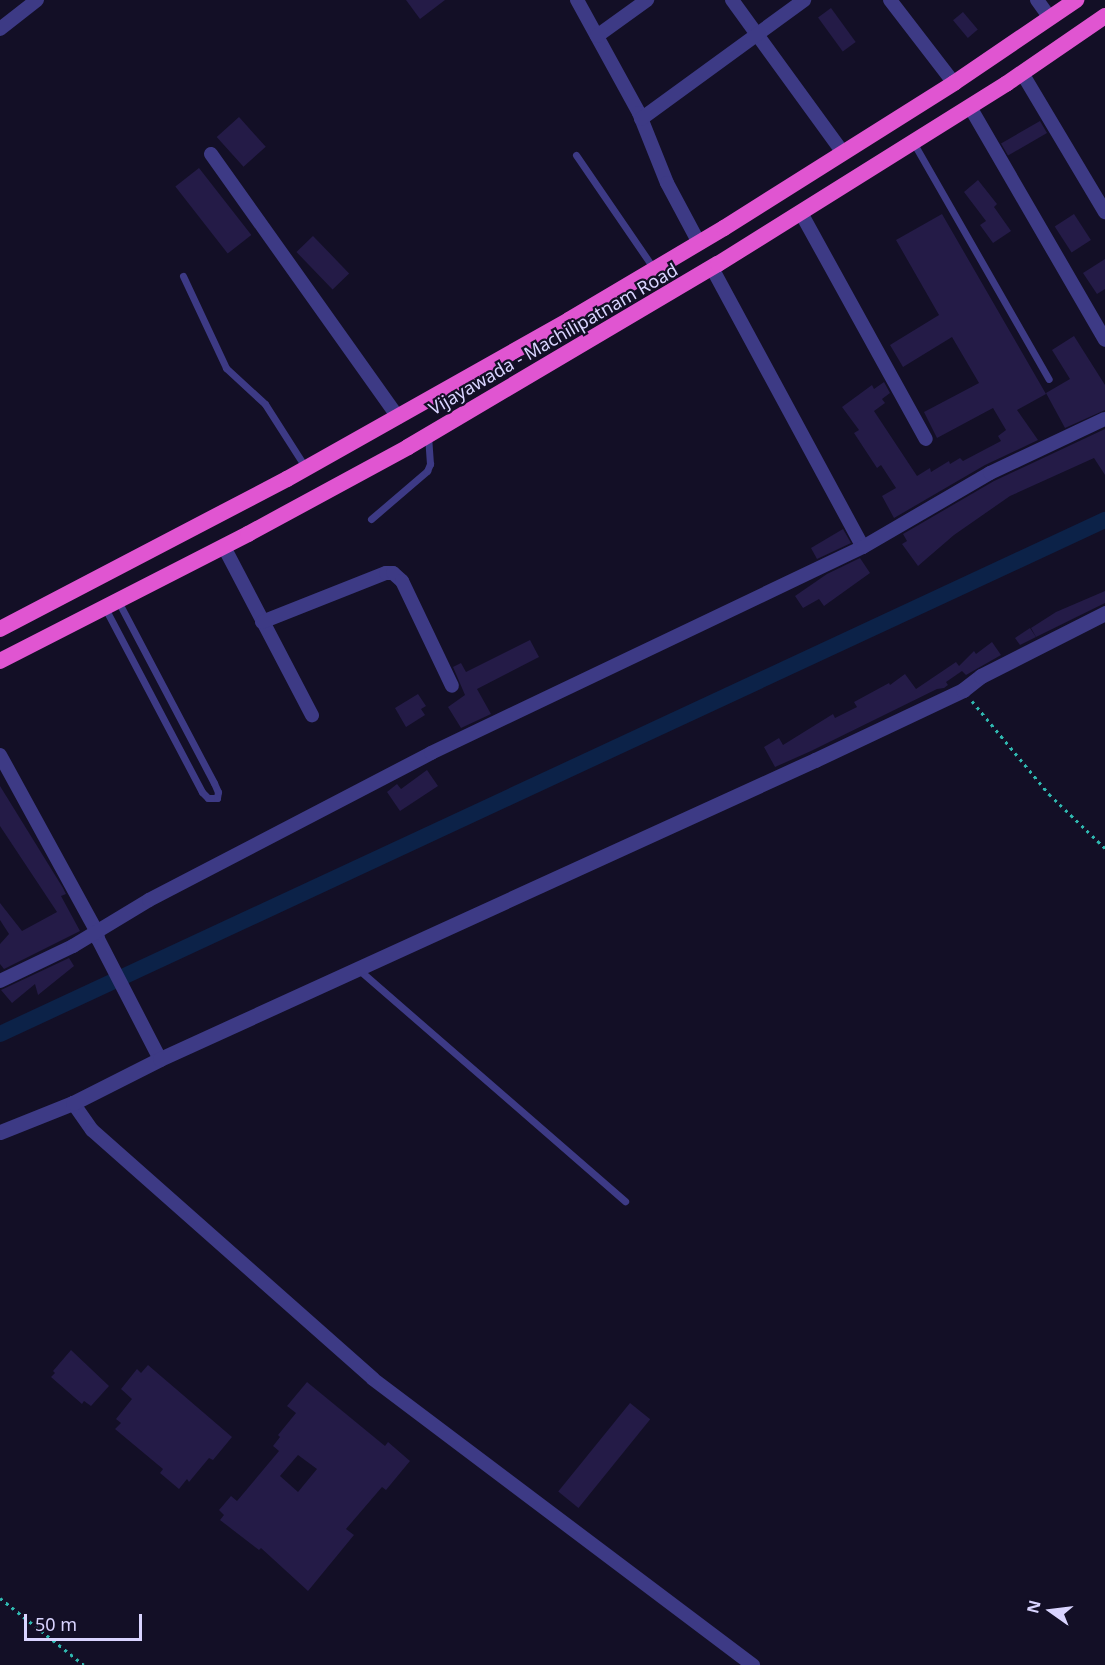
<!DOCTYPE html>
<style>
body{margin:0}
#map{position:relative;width:1105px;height:1665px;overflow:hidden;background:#130f26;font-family:"Noto Sans",sans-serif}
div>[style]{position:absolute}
.canal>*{height:16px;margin:-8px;padding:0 8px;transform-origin:8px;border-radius:8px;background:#0c2248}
.building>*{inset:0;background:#241b47;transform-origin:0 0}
.path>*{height:3px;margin-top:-1.5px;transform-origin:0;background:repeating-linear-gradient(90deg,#2fb8b0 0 3px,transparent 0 7.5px)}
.service>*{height:7px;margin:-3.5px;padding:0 3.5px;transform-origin:3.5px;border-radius:3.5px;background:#3d3a85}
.minor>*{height:14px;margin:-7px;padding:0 7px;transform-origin:7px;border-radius:7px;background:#3d3a85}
.tertiary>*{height:15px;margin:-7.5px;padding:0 7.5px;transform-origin:7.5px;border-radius:7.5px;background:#3d3a85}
.trunk>*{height:16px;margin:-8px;padding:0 8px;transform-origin:8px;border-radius:8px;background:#e055d1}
span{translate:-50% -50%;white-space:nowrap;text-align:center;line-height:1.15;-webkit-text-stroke:4.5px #130f26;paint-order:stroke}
.street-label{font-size:18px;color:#d9d4ff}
.north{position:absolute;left:1021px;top:1581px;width:60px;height:60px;-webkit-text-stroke:4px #130f26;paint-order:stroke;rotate:284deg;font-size:16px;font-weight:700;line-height:24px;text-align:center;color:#d9d4ff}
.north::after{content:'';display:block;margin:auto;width:21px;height:27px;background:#d9d4ff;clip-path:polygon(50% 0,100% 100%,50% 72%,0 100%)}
.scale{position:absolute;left:24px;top:1614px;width:118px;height:27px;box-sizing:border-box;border:3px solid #d9d4ff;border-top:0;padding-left:8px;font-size:18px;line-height:21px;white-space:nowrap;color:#d9d4ff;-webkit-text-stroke:4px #130f26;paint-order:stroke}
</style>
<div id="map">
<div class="canal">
<div style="left:0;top:1034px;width:1219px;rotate:-24.95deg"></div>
</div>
<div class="building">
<div style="clip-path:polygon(406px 0,445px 0,420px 19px)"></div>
<div style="left:831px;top:8px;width:42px;height:16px;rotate:54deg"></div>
<div style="left:963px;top:12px;width:23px;height:13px;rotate:50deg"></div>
<div style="left:239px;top:117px;width:40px;height:30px;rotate:48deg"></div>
<div style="left:1040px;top:121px;width:14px;height:45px;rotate:60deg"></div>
<div style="left:199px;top:168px;width:85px;height:30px;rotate:52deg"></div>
<div style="clip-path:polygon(978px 180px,997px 204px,994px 207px,1011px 231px,993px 243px,980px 225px,986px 221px,964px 192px)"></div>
<div style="clip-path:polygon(942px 214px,1046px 394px,1017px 410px,1038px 440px,985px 465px,894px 518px,882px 496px,896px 488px,881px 465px,877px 468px,854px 433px,859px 430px,842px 407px,872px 385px,874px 389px,884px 382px,890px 393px,882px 399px,885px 403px,874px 411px,917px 476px,930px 468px,931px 472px,949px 461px,950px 464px,960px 458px,963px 461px,1001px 441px,998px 436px,1006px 430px,993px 408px,937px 438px,924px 412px,979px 383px,952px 337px,903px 367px,890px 345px,939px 315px,896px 240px)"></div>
<div style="left:1074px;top:214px;width:31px;height:23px;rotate:57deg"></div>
<div style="left:313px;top:236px;width:52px;height:23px;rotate:46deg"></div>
<div style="clip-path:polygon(1105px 259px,1105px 289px,1097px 294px,1083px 273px)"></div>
<div style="clip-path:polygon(1074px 336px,1105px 385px,1105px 410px,1065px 428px,1046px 393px,1070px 379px,1052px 350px)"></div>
<div style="clip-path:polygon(1105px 429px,1105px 475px,1094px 458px,1010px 496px,954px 535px,918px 566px,902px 544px,907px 541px,903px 534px,994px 481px)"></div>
<div style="clip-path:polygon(843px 529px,851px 543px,817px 559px,811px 548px)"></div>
<div style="clip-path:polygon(860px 558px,870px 573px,824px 606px,819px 599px,803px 608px,795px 596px,827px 574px)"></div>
<div style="clip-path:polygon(1105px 591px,1105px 603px,1036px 637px,1031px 628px,1056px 612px)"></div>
<div style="clip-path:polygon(1030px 628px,1036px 637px,1020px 645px,1015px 638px)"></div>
<div style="clip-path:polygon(530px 640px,539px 657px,477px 689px,491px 714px,461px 728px,448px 707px,465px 695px,453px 667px,461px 663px,466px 672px)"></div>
<div style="clip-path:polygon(992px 642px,1001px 655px,966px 675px,962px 671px,946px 682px,948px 685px,944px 688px,937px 689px,811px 751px,775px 767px,764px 747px,779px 738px,783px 745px,833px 714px,835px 718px,857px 707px,854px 702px,889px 683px,890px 685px,905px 674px,916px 689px,956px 662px,959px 666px,974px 651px,976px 654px)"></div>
<div style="clip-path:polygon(418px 694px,426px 706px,421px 709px,425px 715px,406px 727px,395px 708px)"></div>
<div style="clip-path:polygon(427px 770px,438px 786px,400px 811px,387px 792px,397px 784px,401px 789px)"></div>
<div style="clip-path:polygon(0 786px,63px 888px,66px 894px,61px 896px,80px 931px,4px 969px,0 964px,0 944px,9px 934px,0 920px,0 903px,22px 931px,57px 912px,0 826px)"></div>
<div style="clip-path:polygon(69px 958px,74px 966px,38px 995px,35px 984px,12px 1003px,1px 990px)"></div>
<div style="clip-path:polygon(71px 1350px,109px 1386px,91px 1406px,84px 1401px,82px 1404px,51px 1377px,55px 1373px,53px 1371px)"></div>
<div style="clip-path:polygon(148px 1365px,232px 1437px,213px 1460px,209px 1458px,189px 1482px,187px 1479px,179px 1489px,160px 1473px,163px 1469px,115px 1429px,121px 1423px,116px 1419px,132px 1399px,121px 1389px,137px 1369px,141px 1373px)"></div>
<div style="clip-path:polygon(evenodd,307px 1382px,385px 1446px,388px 1442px,410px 1461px,386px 1490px,382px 1487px,346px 1529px,354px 1535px,308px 1591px,261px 1548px,259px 1550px,220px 1520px,224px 1515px,219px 1510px,231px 1496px,237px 1501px,279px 1451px,273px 1446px,280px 1437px,278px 1435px,296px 1413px,287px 1406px,307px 1382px,298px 1455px,317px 1469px,298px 1492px,280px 1476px,298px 1455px)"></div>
<div style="left:630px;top:1403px;width:26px;height:114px;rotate:39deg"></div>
</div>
<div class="path">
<div style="left:972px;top:701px;width:121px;rotate:50.4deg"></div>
<div style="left:1049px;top:794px;width:78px;rotate:44deg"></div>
<div style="left:0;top:1598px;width:107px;rotate:38.6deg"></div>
</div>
<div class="service">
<div style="left:913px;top:142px;width:273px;rotate:60.2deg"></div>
<div style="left:576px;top:155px;width:138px;rotate:55.6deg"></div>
<div style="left:183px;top:276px;width:102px;rotate:64.9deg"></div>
<div style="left:226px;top:368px;width:53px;rotate:42.7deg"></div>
<div style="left:265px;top:404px;width:76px;rotate:57.4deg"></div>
<div style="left:371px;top:519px;width:74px;rotate:-40.6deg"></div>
<div style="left:427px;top:471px;width:8px;rotate:-67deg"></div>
<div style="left:430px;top:464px;width:27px;rotate:-94deg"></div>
<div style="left:105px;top:608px;width:208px;rotate:62.2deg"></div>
<div style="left:202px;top:792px;width:8px;rotate:45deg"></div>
<div style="left:208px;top:798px;width:9px"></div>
<div style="left:217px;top:798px;width:6px;rotate:-81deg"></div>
<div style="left:218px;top:792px;width:10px;rotate:-114deg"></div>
<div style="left:214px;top:783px;width:206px;rotate:-117.8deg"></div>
<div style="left:358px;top:969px;width:354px;rotate:41deg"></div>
</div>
<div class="minor">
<div style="left:577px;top:0;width:129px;rotate:61.2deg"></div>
<div style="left:639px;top:113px;width:75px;rotate:68.2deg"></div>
<div style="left:667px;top:183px;width:68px;rotate:61.9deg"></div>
<div style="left:732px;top:0;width:189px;rotate:54deg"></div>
<div style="left:890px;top:0;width:105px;rotate:52.4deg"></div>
<div style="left:1037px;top:0;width:22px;rotate:54deg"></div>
<div style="left:0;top:29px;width:47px;rotate:-38.1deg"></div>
<div style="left:597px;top:36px;width:62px;rotate:-35.8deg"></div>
<div style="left:1022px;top:73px;width:162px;rotate:59.2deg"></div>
<div style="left:970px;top:107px;width:269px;rotate:59.9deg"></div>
<div style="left:641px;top:119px;width:202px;rotate:-36.1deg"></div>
<div style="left:211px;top:154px;width:323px;rotate:54.6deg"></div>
<div style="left:801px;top:213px;width:258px;rotate:61.1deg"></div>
<div style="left:712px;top:268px;width:317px;rotate:61.6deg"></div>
<div style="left:224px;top:547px;width:190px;rotate:62.4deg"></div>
<div style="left:262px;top:622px;width:133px;rotate:-21.6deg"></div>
<div style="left:386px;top:573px;width:7px"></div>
<div style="left:393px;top:573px;width:12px;rotate:42deg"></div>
<div style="left:402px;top:581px;width:116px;rotate:64.5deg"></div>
<div style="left:0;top:755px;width:202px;rotate:61.3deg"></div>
<div style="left:97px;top:932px;width:7px;rotate:82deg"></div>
<div style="left:98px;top:939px;width:135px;rotate:62.7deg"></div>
<div style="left:0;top:981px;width:81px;rotate:-25.6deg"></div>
<div style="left:73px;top:946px;width:89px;rotate:-31.2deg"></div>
<div style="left:149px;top:900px;width:318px;rotate:-27.5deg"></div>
<div style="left:431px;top:753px;width:479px;rotate:-25.5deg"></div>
<div style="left:863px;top:547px;width:147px;rotate:-30.2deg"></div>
<div style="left:990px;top:473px;width:127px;rotate:-25.2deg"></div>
<div style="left:73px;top:1103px;width:33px;rotate:55deg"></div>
<div style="left:92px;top:1130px;width:375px;rotate:41.5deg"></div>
<div style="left:373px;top:1379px;width:476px;rotate:37deg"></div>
</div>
<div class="tertiary">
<div style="left:0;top:1132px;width:79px;rotate:-21.7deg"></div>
<div style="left:73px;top:1103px;width:97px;rotate:-26.8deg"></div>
<div style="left:160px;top:1059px;width:720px;rotate:-24.54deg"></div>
<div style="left:815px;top:760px;width:164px;rotate:-25.3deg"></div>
<div style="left:963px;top:690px;width:23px;rotate:-38deg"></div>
<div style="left:981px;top:676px;width:139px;rotate:-26.9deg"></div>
</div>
<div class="trunk">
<div style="left:0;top:629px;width:324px;rotate:-27.6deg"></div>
<div style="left:287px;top:479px;width:324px;rotate:-29.4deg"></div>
<div style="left:569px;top:320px;width:180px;rotate:-30.7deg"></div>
<div style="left:724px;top:228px;width:272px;rotate:-32.2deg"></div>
<div style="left:954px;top:83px;width:148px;rotate:-34.2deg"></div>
<div style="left:0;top:661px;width:279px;rotate:-27.1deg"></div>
<div style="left:248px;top:534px;width:182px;rotate:-28.5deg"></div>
<div style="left:408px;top:447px;width:360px;rotate:-30.6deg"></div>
<div style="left:718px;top:264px;width:340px;rotate:-32deg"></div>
<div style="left:1006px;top:84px;width:120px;rotate:-34.5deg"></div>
</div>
<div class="street-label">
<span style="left:553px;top:339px;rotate:-30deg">Vijayawada - Machilipatnam Road</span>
</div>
<div class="north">N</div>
<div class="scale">50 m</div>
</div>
